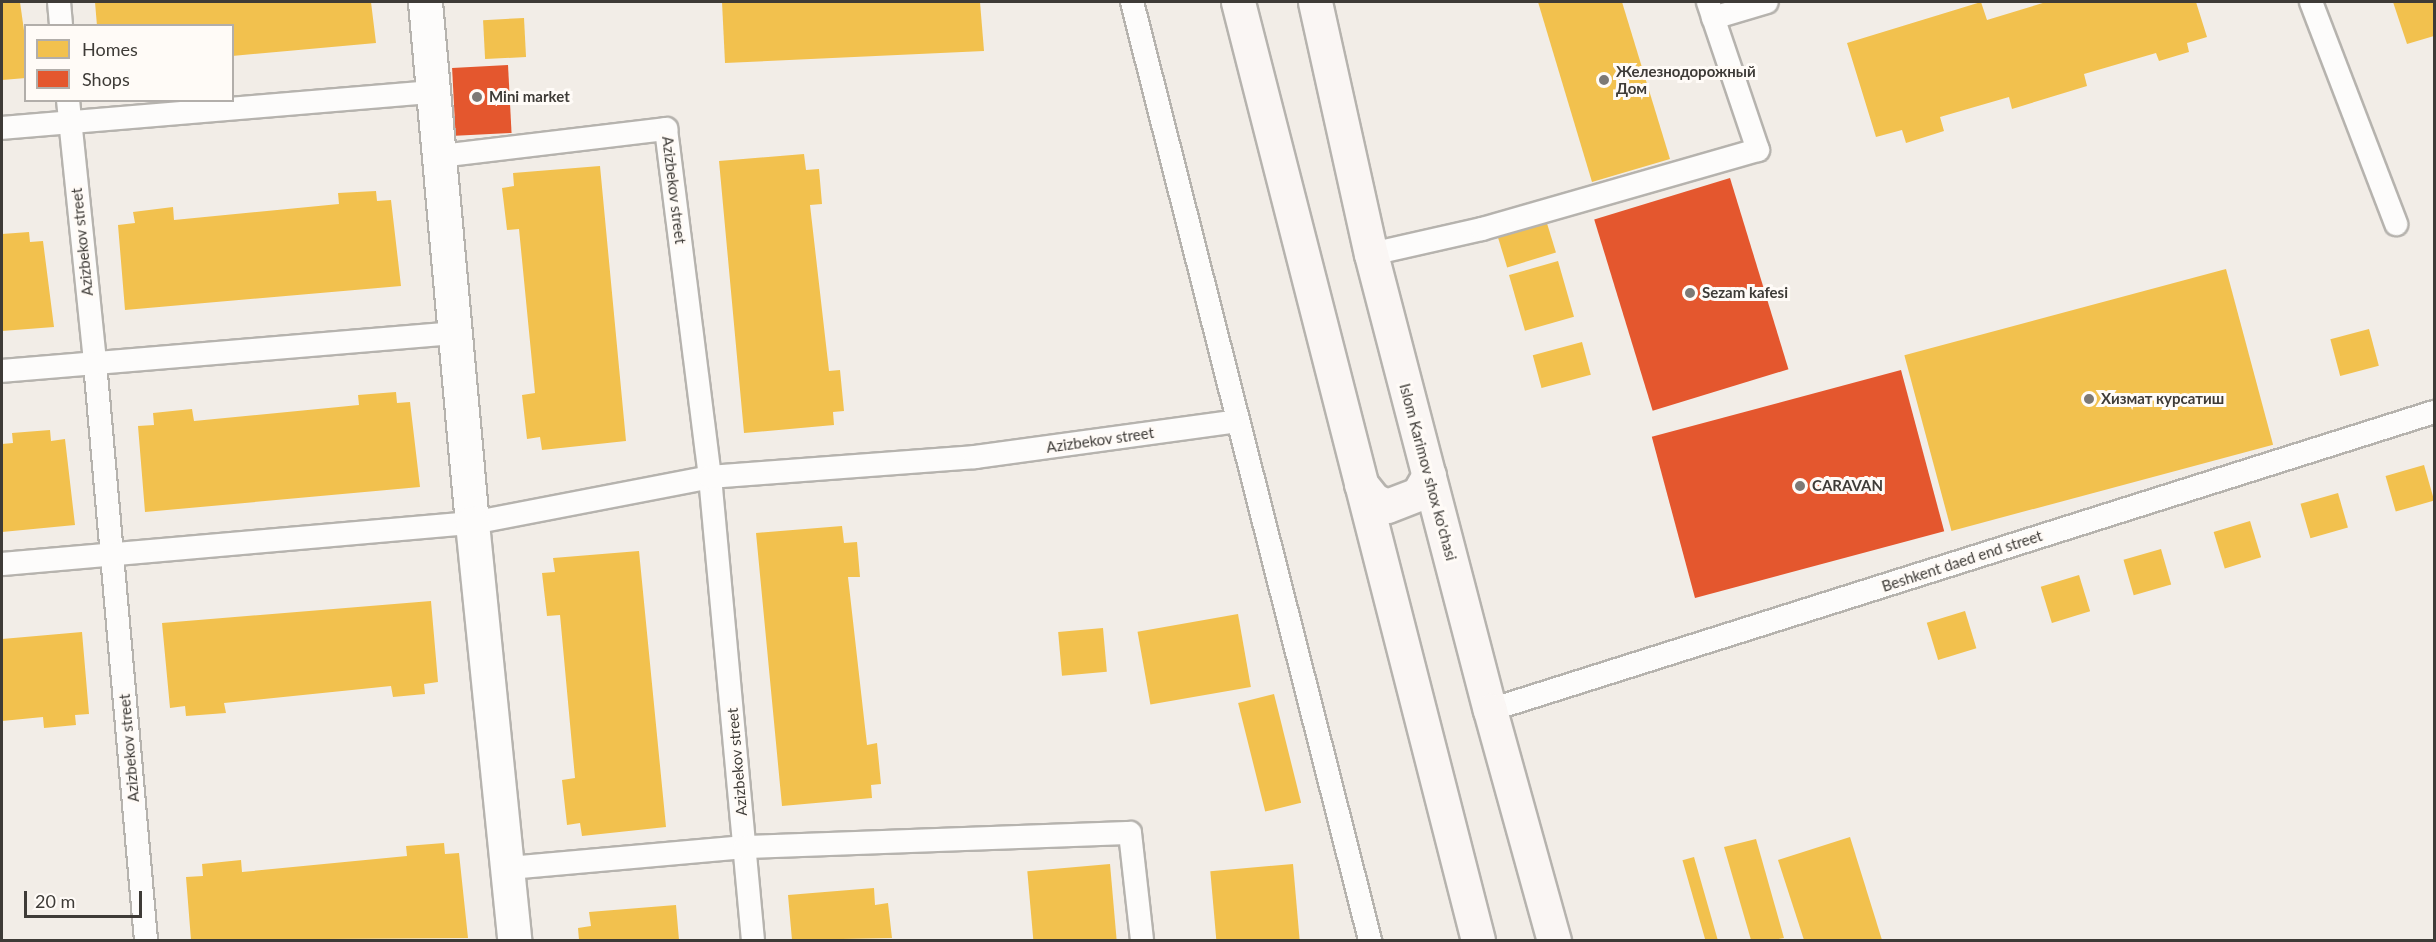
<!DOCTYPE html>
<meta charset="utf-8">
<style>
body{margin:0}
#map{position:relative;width:2436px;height:942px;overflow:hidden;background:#f2ede7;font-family:Lato,sans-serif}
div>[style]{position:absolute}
.homes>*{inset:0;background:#f2c14e;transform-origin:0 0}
.shops>*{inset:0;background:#e4572e;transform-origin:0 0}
.roads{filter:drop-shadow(2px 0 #b6b3ae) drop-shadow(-2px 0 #b6b3ae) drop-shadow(0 2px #b6b3ae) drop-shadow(0 -2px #b6b3ae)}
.lane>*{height:22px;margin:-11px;padding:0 11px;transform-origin:11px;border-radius:11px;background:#fdfcfb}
.street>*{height:33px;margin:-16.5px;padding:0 16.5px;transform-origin:16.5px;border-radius:16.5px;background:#fdfcfb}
.secondary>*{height:33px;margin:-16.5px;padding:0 16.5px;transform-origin:16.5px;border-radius:16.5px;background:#faf6f4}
.dots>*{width:16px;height:16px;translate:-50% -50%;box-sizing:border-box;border:3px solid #fffbf7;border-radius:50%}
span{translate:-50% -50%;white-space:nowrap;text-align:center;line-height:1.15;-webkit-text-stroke:6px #fffbf7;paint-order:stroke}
.poi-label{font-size:15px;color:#3e3b37;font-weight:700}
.left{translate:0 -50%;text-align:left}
.street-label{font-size:15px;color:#3e3b37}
.frame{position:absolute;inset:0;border:3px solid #3e3b37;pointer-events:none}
.legend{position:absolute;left:24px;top:24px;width:210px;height:78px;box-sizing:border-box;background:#fffbf7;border:2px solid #b2aeaa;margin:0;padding:8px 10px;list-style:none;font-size:18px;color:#3e3b37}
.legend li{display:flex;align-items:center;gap:12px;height:30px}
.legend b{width:30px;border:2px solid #b2aeaa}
.scale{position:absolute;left:24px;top:891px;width:118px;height:27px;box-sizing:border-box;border:3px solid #3e3b37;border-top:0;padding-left:8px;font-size:18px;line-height:21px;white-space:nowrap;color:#3e3b37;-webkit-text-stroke:4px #fffbf7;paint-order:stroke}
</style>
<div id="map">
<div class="homes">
<div style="clip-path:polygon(2px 2px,20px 2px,26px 45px,26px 78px,2px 80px)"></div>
<div style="clip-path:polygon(95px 2px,371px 2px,376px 43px,232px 56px,232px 26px,97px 26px)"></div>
<div style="clip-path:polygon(722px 2px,980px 2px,984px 51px,725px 63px)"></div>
<div style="clip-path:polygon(1538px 2px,1622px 2px,1670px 159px,1592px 182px)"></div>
<div style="clip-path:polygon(1981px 2px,1987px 20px,2046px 2px,2196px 2px,2207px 37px,2187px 43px,2189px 52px,2159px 61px,2156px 53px,2084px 74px,2087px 86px,2012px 109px,2009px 97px,1940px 117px,1944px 131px,1906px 143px,1902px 130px,1876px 137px,1847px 43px)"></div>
<div style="clip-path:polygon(2393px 2px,2434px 2px,2434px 36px,2407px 44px)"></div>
<div style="left:524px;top:18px;width:39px;height:41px;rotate:87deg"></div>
<div style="clip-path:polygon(804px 154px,806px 170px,819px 169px,822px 204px,810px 205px,829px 371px,840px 370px,844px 411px,833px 412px,834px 425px,744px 433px,719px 161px)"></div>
<div style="clip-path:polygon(600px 166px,626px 441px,542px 450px,540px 437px,527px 439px,522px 395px,535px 393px,519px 229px,507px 230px,502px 188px,514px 186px,513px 173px)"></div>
<div style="clip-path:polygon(376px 191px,377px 201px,391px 200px,401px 286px,125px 310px,118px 225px,135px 223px,133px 212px,173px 207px,174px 220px,339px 204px,338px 193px)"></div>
<div style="left:1546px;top:220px;width:34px;height:51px;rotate:73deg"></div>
<div style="clip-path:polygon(29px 232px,30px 242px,43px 241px,54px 327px,2px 331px,2px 234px)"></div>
<div style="left:1558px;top:261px;width:58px;height:51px;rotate:74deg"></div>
<div style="left:2226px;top:269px;width:182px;height:333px;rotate:75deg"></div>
<div style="left:2369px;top:329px;width:38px;height:40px;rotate:75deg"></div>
<div style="left:1582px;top:342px;width:34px;height:51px;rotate:75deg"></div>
<div style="clip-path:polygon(396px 392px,397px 403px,410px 402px,420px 487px,145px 512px,138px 426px,154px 425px,153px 413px,192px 409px,194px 421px,359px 405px,358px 395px)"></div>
<div style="clip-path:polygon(50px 430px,51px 441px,65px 439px,75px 525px,2px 532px,2px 444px,13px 443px,12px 433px)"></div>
<div style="left:2424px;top:465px;width:37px;height:40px;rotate:74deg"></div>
<div style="left:2338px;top:493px;width:36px;height:39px;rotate:74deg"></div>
<div style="left:2250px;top:521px;width:38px;height:38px;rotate:73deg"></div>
<div style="clip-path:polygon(842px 526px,844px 543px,857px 542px,860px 577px,848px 577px,867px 745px,877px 743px,881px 784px,871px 785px,872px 798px,782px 806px,756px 533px)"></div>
<div style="left:2161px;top:549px;width:37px;height:39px;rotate:74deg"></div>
<div style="clip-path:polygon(639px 551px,666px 827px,582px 836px,580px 823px,567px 825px,562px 780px,575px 778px,560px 615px,547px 616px,542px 573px,555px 572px,553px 558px)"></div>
<div style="left:2079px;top:575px;width:38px;height:40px;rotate:73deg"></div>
<div style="clip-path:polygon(431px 601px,438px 682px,424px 684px,425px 694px,393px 697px,391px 686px,224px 703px,226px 713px,186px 716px,185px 706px,170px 708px,162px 623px)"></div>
<div style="left:1965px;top:611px;width:39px;height:40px;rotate:73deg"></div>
<div style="left:1238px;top:614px;width:74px;height:102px;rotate:80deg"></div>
<div style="left:1103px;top:628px;width:44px;height:45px;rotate:85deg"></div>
<div style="clip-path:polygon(82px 632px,89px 714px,75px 715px,76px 725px,44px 728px,43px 717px,2px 721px,2px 639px)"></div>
<div style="left:1274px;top:694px;width:112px;height:37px;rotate:76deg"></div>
<div style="clip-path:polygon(1850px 837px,1882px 940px,1804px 940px,1778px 860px)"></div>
<div style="clip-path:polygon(1756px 839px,1784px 938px,1773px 940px,1751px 940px,1724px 847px)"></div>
<div style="clip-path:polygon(444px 843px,445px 854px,459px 853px,468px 938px,191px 940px,186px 877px,203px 876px,202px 864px,241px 860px,242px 872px,407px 856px,406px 846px)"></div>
<div style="left:1694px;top:857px;width:86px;height:12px;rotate:74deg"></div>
<div style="left:1110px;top:864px;width:76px;height:83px;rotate:85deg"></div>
<div style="left:1293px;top:864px;width:76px;height:83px;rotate:85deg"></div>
<div style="clip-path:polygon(874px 888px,875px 905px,888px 903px,892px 938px,792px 940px,788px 895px)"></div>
<div style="clip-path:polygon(676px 905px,679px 940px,579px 940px,578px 928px,591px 926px,589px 912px)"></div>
</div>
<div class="shops">
<div style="left:508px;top:65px;width:68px;height:56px;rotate:87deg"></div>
<div style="left:1730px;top:178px;width:200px;height:142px;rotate:73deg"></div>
<div style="left:1901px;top:370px;width:167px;height:258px;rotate:75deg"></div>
</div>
<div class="roads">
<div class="lane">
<div style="left:59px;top:2px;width:24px;rotate:85deg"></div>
<div style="left:1132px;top:2px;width:968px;rotate:75.76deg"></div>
<div style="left:2311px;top:2px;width:238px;rotate:69deg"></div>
<div style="left:1713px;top:18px;width:56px;rotate:-16.5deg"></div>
<div style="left:68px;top:100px;width:264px;rotate:84.1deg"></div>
<div style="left:95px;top:363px;width:579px;rotate:84.95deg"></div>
<div style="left:2px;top:128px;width:433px;rotate:-4.8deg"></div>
<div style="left:440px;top:156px;width:228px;rotate:-6.8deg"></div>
<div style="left:666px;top:129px;width:351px;rotate:82.8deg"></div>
<div style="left:710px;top:477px;width:465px;rotate:84.7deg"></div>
<div style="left:1371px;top:254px;width:114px;rotate:-12.7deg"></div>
<div style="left:1482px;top:229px;width:287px;rotate:-16deg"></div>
<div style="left:1758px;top:150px;width:156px;rotate:-108.7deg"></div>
<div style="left:2px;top:371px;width:457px;rotate:-4.8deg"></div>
<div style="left:2px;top:564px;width:472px;rotate:-5deg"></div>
<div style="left:472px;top:523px;width:242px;rotate:-10.9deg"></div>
<div style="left:710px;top:477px;width:266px;rotate:-4.3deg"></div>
<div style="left:975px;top:457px;width:265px;rotate:-7.8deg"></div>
<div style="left:1490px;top:710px;width:990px;rotate:-17.52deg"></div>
<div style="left:509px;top:868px;width:237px;rotate:-5.1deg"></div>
<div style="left:745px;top:847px;width:385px;rotate:-2.1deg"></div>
<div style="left:1130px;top:833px;width:108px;rotate:83.6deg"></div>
</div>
<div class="street">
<div style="left:425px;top:2px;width:523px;rotate:84.85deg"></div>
<div style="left:472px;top:523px;width:419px;rotate:84.2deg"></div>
</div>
<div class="secondary">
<div style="left:1238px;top:2px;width:968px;rotate:75.65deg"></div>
<div style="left:1315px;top:2px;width:258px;rotate:77.5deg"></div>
<div style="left:1371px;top:254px;width:471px;rotate:75.4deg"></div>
<div style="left:1490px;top:710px;width:239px;rotate:74.5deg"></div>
<div style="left:1361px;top:484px;width:21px;rotate:51deg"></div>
<div style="left:1374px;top:500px;width:14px;rotate:25deg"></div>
<div style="left:1387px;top:506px;width:33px;rotate:-21deg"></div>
<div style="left:1418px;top:494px;width:22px;rotate:-60deg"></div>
</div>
</div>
<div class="dots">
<div style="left:1604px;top:80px;background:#7d7975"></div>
<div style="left:477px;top:97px;background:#7d7975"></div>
<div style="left:1690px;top:293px;background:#7d7975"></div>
<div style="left:2089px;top:399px;background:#7d7975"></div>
<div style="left:1800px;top:486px;background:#7d7975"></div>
</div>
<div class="poi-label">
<span class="left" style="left:1616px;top:80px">Железнодорожный<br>Дом</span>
<span class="left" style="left:489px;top:97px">Mini market</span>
<span class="left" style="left:1702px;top:293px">Sezam kafesi</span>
<span class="left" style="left:2101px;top:399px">Хизмат курсатиш</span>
<span class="left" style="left:1812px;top:486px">CARAVAN</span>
</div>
<div class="street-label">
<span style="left:674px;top:190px;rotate:83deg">Azizbekov street</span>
<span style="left:82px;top:242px;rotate:-96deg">Azizbekov street</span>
<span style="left:1100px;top:440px;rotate:-8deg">Azizbekov street</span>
<span style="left:1428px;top:472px;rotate:75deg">Islom Karimov shox ko'chasi</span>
<span style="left:1962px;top:561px;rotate:-18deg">Beshkent daed end street</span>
<span style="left:129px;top:748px;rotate:-95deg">Azizbekov street</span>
<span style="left:737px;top:762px;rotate:-95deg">Azizbekov street</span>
</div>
<div class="frame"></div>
<ul class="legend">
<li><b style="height:16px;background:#f2c14e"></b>Homes</li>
<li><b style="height:16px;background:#e4572e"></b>Shops</li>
</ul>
<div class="scale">20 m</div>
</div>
